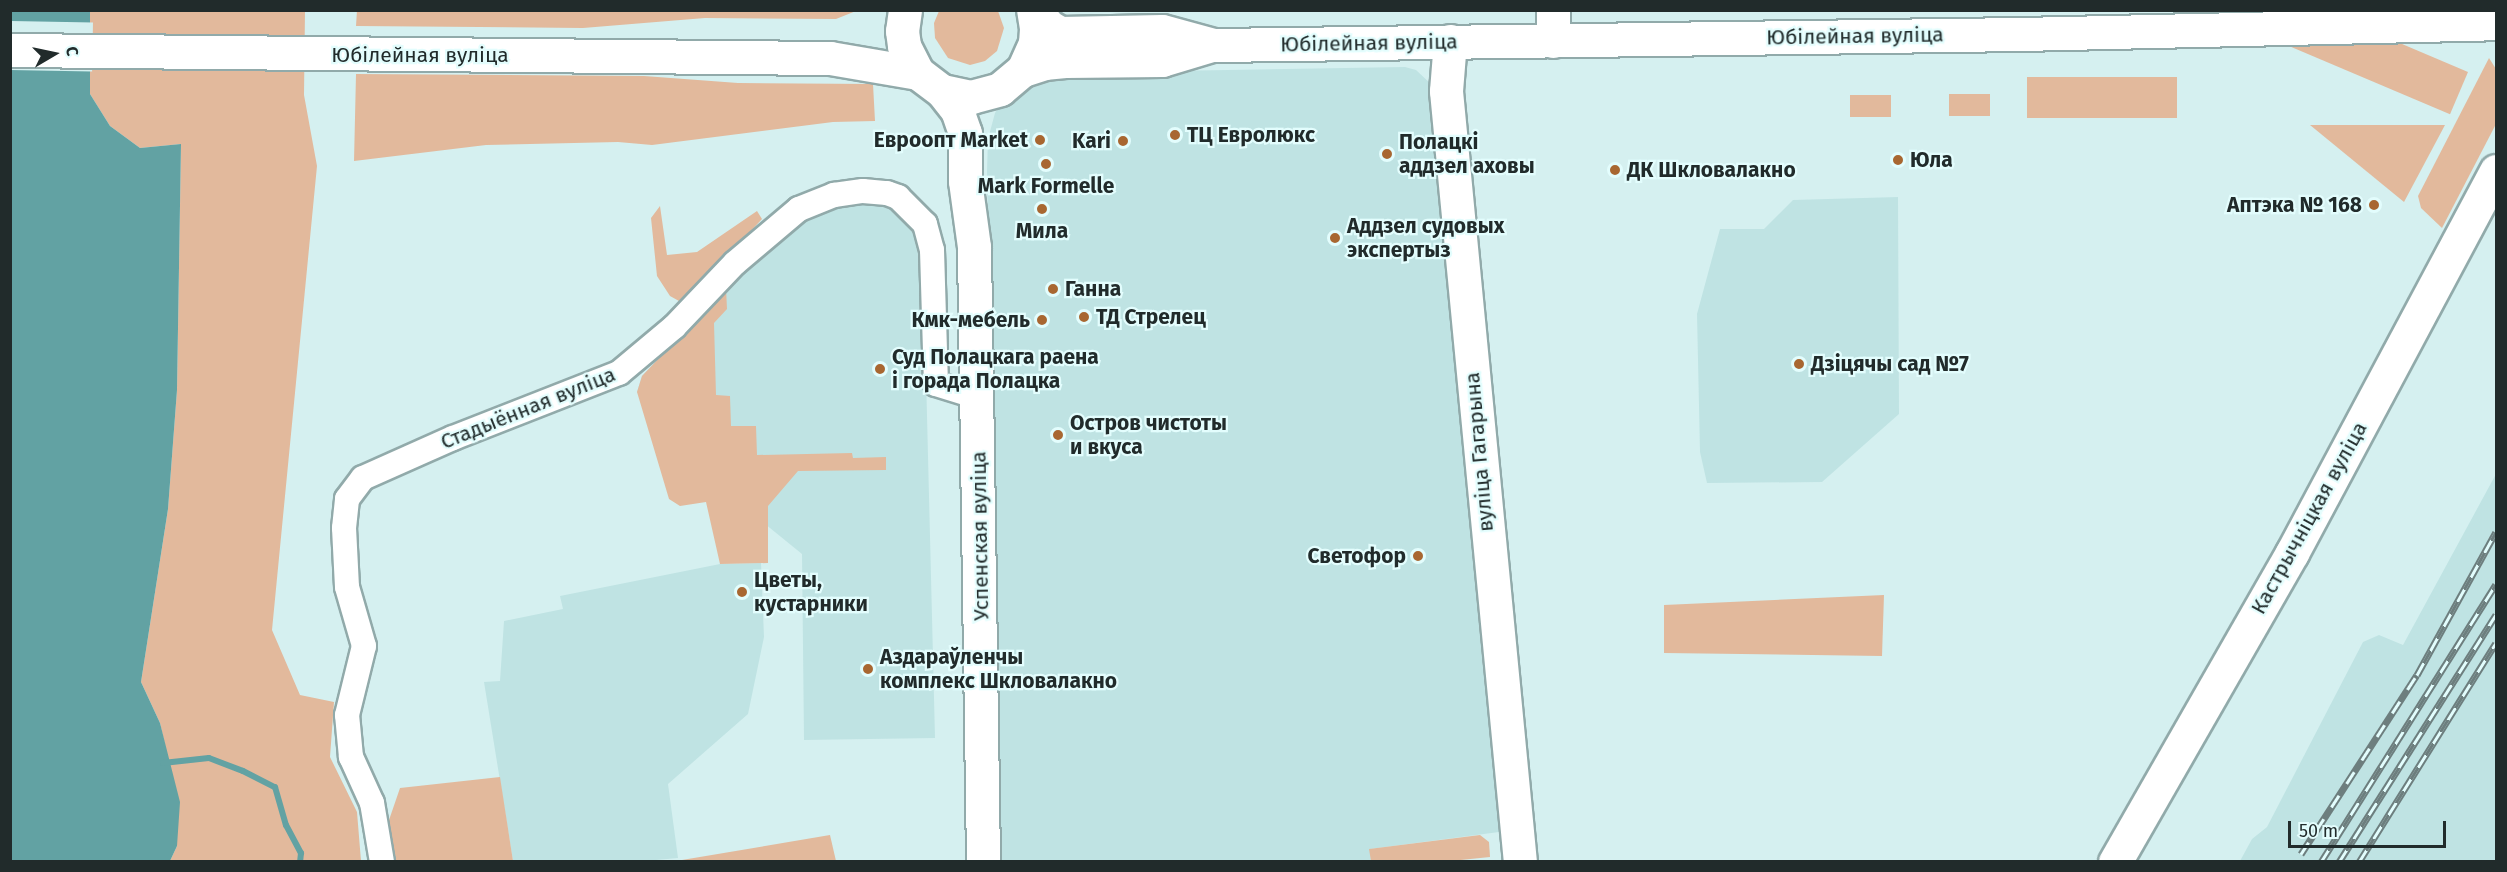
<!DOCTYPE html>
<meta charset="utf-8">
<style>
body{margin:0}
#map{position:relative;width:2507px;height:872px;overflow:hidden;background:#d5f0f0;font-family:"Fira Sans",sans-serif}
div>[style]{position:absolute}
.built>*{inset:0;background:#bfe3e3}
.green>*{inset:0;background:#e2b99c;transform-origin:0 0}
.water>*{inset:0;background:#62a2a3}
.pier>*{inset:0;background:#d5f0f0;transform-origin:0 0}
.stream>*{height:6px;margin:-3px;padding:0 3px;transform-origin:3px;border-radius:3px;background:#62a2a3}
.roads{filter:drop-shadow(2px 0 #91aaaa) drop-shadow(-2px 0 #91aaaa) drop-shadow(0 2px #91aaaa) drop-shadow(0 -2px #91aaaa)}
.street>*{height:24px;margin:-12px;padding:0 12px;transform-origin:12px;border-radius:12px;background:#fff}
.secondary>*{height:33px;margin:-16.5px;padding:0 16.5px;transform-origin:16.5px;border-radius:16.5px;background:#fff}
.rail>*{height:7px;margin-top:-3.5px;transform-origin:0;background:repeating-linear-gradient(90deg,#e3fdfd 0 14px,#6d7e7e 0 28px);box-sizing:border-box;border-block:2px solid #6d7e7e}
.dots>*{width:16px;height:16px;translate:-50% -50%;box-sizing:border-box;border:3px solid #e3fdfd;border-radius:50%}
span{translate:-50% -50%;white-space:nowrap;text-align:center;line-height:1.15;-webkit-text-stroke:4.5px #e3fdfd;paint-order:stroke}
.street-label{font-size:21px;color:#212b2b}
.poi-label{font-size:21px;color:#212b2b;font-weight:700}
.left{translate:0 -50%;text-align:left}
.right{translate:-100% -50%;text-align:right}
.frame{position:absolute;inset:0;border:12px solid #212b2b;pointer-events:none}
.north{position:absolute;left:24px;top:24px;width:60px;height:60px;-webkit-text-stroke:4px #e3fdfd;paint-order:stroke;rotate:81deg;font-size:16px;font-weight:700;line-height:24px;text-align:center;color:#212b2b}
.north::after{content:'';display:block;margin:auto;width:21px;height:27px;background:#212b2b;clip-path:polygon(50% 0,100% 100%,50% 72%,0 100%)}
.scale{position:absolute;left:2288px;top:821px;width:158px;height:27px;box-sizing:border-box;border:3px solid #212b2b;border-top:0;padding-left:8px;font-size:18px;line-height:21px;white-space:nowrap;color:#212b2b;-webkit-text-stroke:4px #e3fdfd;paint-order:stroke}
</style>
<div id="map">
<div class="built">
<div style="clip-path:polygon(1405px 67px,1416px 70px,1432px 85px,1499px 832px,1370px 849px,1371px 861px,999px 861px,987px 171px,988px 139px,995px 113px,1005px 97px,1051px 73px)"></div>
<div style="clip-path:polygon(1898px 197px,1899px 414px,1822px 482px,1707px 483px,1700px 452px,1697px 314px,1720px 229px,1764px 229px,1793px 200px)"></div>
<div style="clip-path:polygon(865px 200px,894px 205px,918px 231px,923px 254px,935px 738px,804px 740px,802px 554px,717px 485px,637px 392px,642px 376px,726px 288px,801px 218px,838px 204px)"></div>
<div style="clip-path:polygon(2496px 474px,2496px 861px,2240px 861px,2252px 839px,2267px 827px,2363px 642px,2379px 635px,2403px 645px)"></div>
<div style="clip-path:polygon(761px 563px,764px 637px,748px 714px,668px 784px,678px 858px,634px 862px,513px 861px,484px 682px,500px 681px,504px 621px,563px 609px,560px 596px,720px 564px)"></div>
</div>
<div class="green">
<div style="clip-path:polygon(357px 10px,856px 10px,856px 11px,836px 19px,705px 18px,583px 28px,356px 26px)"></div>
<div style="clip-path:polygon(90px 11px,305px 11px,304px 95px,317px 166px,272px 630px,300px 695px,334px 702px,330px 757px,357px 812px,361px 861px,170px 861px,177px 846px,169px 763px,160px 723px,141px 682px,168px 509px,177px 390px,181px 144px,140px 148px,110px 126px,90px 94px)"></div>
<div style="clip-path:polygon(939px 11px,998px 11px,1004px 28px,997px 51px,985px 61px,970px 65px,948px 58px,935px 38px,934px 23px)"></div>
<div style="clip-path:polygon(2489px 58px,2496px 69px,2496px 124px,2442px 228px,2421px 208px,2418px 196px)"></div>
<div style="left:2468px;top:72px;width:46px;height:281px;rotate:113deg"></div>
<div style="clip-path:polygon(356px 74px,644px 76px,738px 83px,873px 84px,875px 121px,833px 122px,652px 145px,618px 142px,486px 145px,354px 161px)"></div>
<div style="left:2177px;top:77px;width:41px;height:150px;rotate:90deg"></div>
<div style="left:1990px;top:94px;width:22px;height:41px;rotate:90deg"></div>
<div style="left:1891px;top:95px;width:22px;height:41px;rotate:90deg"></div>
<div style="clip-path:polygon(2310px 125px,2445px 125px,2404px 202px)"></div>
<div style="clip-path:polygon(660px 206px,667px 255px,697px 252px,757px 211px,762px 219px,688px 298px,679px 301px,670px 296px,657px 276px,651px 218px)"></div>
<div style="clip-path:polygon(726px 288px,727px 309px,714px 323px,716px 395px,730px 396px,731px 426px,756px 426px,757px 455px,852px 453px,853px 458px,886px 457px,886px 470px,798px 471px,768px 506px,768px 563px,720px 564px,706px 502px,680px 506px,669px 499px,637px 392px,642px 376px)"></div>
<div style="clip-path:polygon(1884px 595px,1882px 656px,1664px 653px,1664px 605px)"></div>
<div style="clip-path:polygon(500px 777px,513px 861px,392px 861px,388px 823px,400px 788px)"></div>
<div style="clip-path:polygon(830px 835px,836px 861px,676px 861px)"></div>
<div style="clip-path:polygon(1480px 835px,1489px 842px,1490px 857px,1441px 862px,1371px 861px,1369px 849px)"></div>
</div>
<div class="water">
<div style="clip-path:polygon(10px 11px,90px 11px,90px 94px,110px 126px,140px 148px,181px 144px,177px 390px,168px 509px,141px 682px,160px 723px,180px 802px,177px 846px,170px 861px,11px 861px)"></div>
</div>
<div class="pier">
<div style="left:11px;top:21px;width:82px;height:49px;rotate:1deg"></div>
</div>
<div class="stream">
<div style="left:163px;top:763px;width:46px;rotate:-6.2deg"></div>
<div style="left:209px;top:758px;width:36px;rotate:21deg"></div>
<div style="left:243px;top:771px;width:36px;rotate:27deg"></div>
<div style="left:275px;top:787px;width:40px;rotate:74deg"></div>
<div style="left:286px;top:825px;width:32px;rotate:62deg"></div>
<div style="left:301px;top:853px;width:9px;rotate:96deg"></div>
</div>
<div class="roads">
<div class="street">
<div style="left:382px;top:862px;width:60px;rotate:-99.6deg"></div>
<div style="left:372px;top:803px;width:51px;rotate:-114.5deg"></div>
<div style="left:351px;top:757px;width:42px;rotate:-95.4deg"></div>
<div style="left:347px;top:715px;width:71px;rotate:-76.2deg"></div>
<div style="left:364px;top:646px;width:61px;rotate:-106.1deg"></div>
<div style="left:347px;top:587px;width:59px;rotate:-92.9deg"></div>
<div style="left:344px;top:528px;width:29px;rotate:-84deg"></div>
<div style="left:347px;top:499px;width:26px;rotate:-53deg"></div>
<div style="left:363px;top:478px;width:98px;rotate:-24deg"></div>
<div style="left:453px;top:438px;width:178px;rotate:-21.4deg"></div>
<div style="left:619px;top:373px;width:72px;rotate:-39.9deg"></div>
<div style="left:674px;top:327px;width:88px;rotate:-46.4deg"></div>
<div style="left:735px;top:263px;width:84px;rotate:-40.2deg"></div>
<div style="left:799px;top:209px;width:38px;rotate:-22deg"></div>
<div style="left:834px;top:195px;width:29px;rotate:-8deg"></div>
<div style="left:863px;top:191px;width:24px;rotate:5deg"></div>
<div style="left:887px;top:193px;width:12px;rotate:20deg"></div>
<div style="left:898px;top:197px;width:38px;rotate:45deg"></div>
<div style="left:925px;top:224px;width:27px;rotate:75deg"></div>
<div style="left:932px;top:250px;width:134px;rotate:88.3deg"></div>
<div style="left:936px;top:384px;width:44px;rotate:17.2deg"></div>
</div>
<div class="secondary">
<div style="left:905px;top:10px;width:21px;rotate:98deg"></div>
<div style="left:902px;top:31px;width:15px;rotate:82deg"></div>
<div style="left:904px;top:46px;width:30px;rotate:63deg"></div>
<div style="left:918px;top:73px;width:30px;rotate:37deg"></div>
<div style="left:942px;top:91px;width:30px;rotate:12deg"></div>
<div style="left:971px;top:97px;width:30px;rotate:-15deg"></div>
<div style="left:1000px;top:89px;width:30px;rotate:-40deg"></div>
<div style="left:1023px;top:70px;width:30px;rotate:-66deg"></div>
<div style="left:1035px;top:43px;width:15px;rotate:-86deg"></div>
<div style="left:1036px;top:28px;width:18px;rotate:-99deg"></div>
<div style="left:1036px;top:10px;width:20px;rotate:53deg"></div>
<div style="left:1048px;top:26px;width:14px;rotate:30deg"></div>
<div style="left:1060px;top:33px;width:102px;rotate:-1.1deg"></div>
<div style="left:1162px;top:31px;width:54px;rotate:15.1deg"></div>
<div style="left:1214px;top:45px;width:807px;rotate:-0.78deg"></div>
<div style="left:2021px;top:34px;width:475px;rotate:-1.3deg"></div>
<div style="left:1553px;top:10px;width:31px;rotate:90deg"></div>
<div style="left:1450px;top:41px;width:50px;rotate:94.6deg"></div>
<div style="left:1446px;top:91px;width:775px;rotate:84.52deg"></div>
<div style="left:10px;top:50px;width:820px;rotate:0.56deg"></div>
<div style="left:830px;top:58px;width:89px;rotate:9.7deg"></div>
<div style="left:1023px;top:70px;width:22px;rotate:-18deg"></div>
<div style="left:1044px;top:63px;width:21px;rotate:-5deg"></div>
<div style="left:1065px;top:61px;width:97px;rotate:-0.6deg"></div>
<div style="left:1162px;top:60px;width:52px;rotate:-16.7deg"></div>
<div style="left:942px;top:91px;width:24px;rotate:52deg"></div>
<div style="left:957px;top:110px;width:24px;rotate:71deg"></div>
<div style="left:965px;top:133px;width:48px;rotate:90deg"></div>
<div style="left:965px;top:181px;width:67px;rotate:82.2deg"></div>
<div style="left:974px;top:247px;width:615px;rotate:89.16deg"></div>
<div style="left:2115px;top:862px;width:356px;rotate:-60.2deg"></div>
<div style="left:2292px;top:553px;width:433px;rotate:-61.9deg"></div>
</div>
</div>
<div class="rail">
<div style="left:2301px;top:854px;width:213px;rotate:-57.1deg"></div>
<div style="left:2417px;top:675px;width:163px;rotate:-61.1deg"></div>
<div style="left:2321px;top:862px;width:328px;rotate:-57.8deg"></div>
<div style="left:2339px;top:862px;width:293px;rotate:-57.6deg"></div>
<div style="left:2359px;top:862px;width:258px;rotate:-58deg"></div>
</div>
<div class="dots">
<div style="left:1175px;top:135px;background:#a86731"></div>
<div style="left:1040px;top:140px;background:#a86731"></div>
<div style="left:1123px;top:141px;background:#a86731"></div>
<div style="left:1387px;top:154px;background:#a86731"></div>
<div style="left:1898px;top:160px;background:#a86731"></div>
<div style="left:1046px;top:164px;background:#a86731"></div>
<div style="left:1615px;top:170px;background:#a86731"></div>
<div style="left:2374px;top:205px;background:#a86731"></div>
<div style="left:1042px;top:209px;background:#a86731"></div>
<div style="left:1335px;top:238px;background:#a86731"></div>
<div style="left:1053px;top:289px;background:#a86731"></div>
<div style="left:1084px;top:317px;background:#a86731"></div>
<div style="left:1042px;top:320px;background:#a86731"></div>
<div style="left:1799px;top:364px;background:#a86731"></div>
<div style="left:880px;top:369px;background:#a86731"></div>
<div style="left:1058px;top:435px;background:#a86731"></div>
<div style="left:1418px;top:556px;background:#a86731"></div>
<div style="left:742px;top:592px;background:#a86731"></div>
<div style="left:868px;top:669px;background:#a86731"></div>
</div>
<div class="street-label">
<span style="left:1855px;top:36px;rotate:-1deg">Юбілейная вуліца</span>
<span style="left:1369px;top:43px;rotate:-1deg">Юбілейная вуліца</span>
<span style="left:420px;top:55px">Юбілейная вуліца</span>
<span style="left:528px;top:408px;rotate:-22deg">Стадыённая вуліца</span>
<span style="left:1479px;top:452px;rotate:-95deg">вуліца Гагарына</span>
<span style="left:2309px;top:518px;rotate:-61deg">Кастрычніцкая вуліца</span>
<span style="left:980px;top:536px;rotate:-91deg">Успенская вуліца</span>
</div>
<div class="poi-label">
<span class="left" style="left:1187px;top:135px">ТЦ Евролюкс</span>
<span class="right" style="left:1028px;top:140px">Евроопт Market</span>
<span class="right" style="left:1111px;top:141px">Kari</span>
<span class="left" style="left:1399px;top:154px">Полацкі<br>аддзел аховы</span>
<span class="left" style="left:1910px;top:160px">Юла</span>
<span class="left" style="left:1627px;top:170px">ДК Шкловалакно</span>
<span style="left:1046px;top:186px">Mark Formelle</span>
<span class="right" style="left:2362px;top:205px">Аптэка № 168</span>
<span class="left" style="left:1347px;top:238px">Аддзел судовых<br>экспертыз</span>
<span style="left:1042px;top:231px">Мила</span>
<span class="left" style="left:1065px;top:289px">Ганна</span>
<span class="left" style="left:1096px;top:317px">ТД Стрелец</span>
<span class="right" style="left:1030px;top:320px">Кмк-мебель</span>
<span class="left" style="left:892px;top:369px">Суд Полацкага раена<br>і горада Полацка</span>
<span class="left" style="left:1811px;top:364px">Дзіцячы сад №7</span>
<span class="left" style="left:1070px;top:435px">Остров чистоты<br>и вкуса</span>
<span class="right" style="left:1406px;top:556px">Светофор</span>
<span class="left" style="left:754px;top:592px">Цветы,<br>кустарники</span>
<span class="left" style="left:880px;top:669px">Аздараўленчы<br>комплекс Шкловалакно</span>
</div>
<div class="frame"></div>
<div class="north">С</div>
<div class="scale">50 m</div>
</div>
